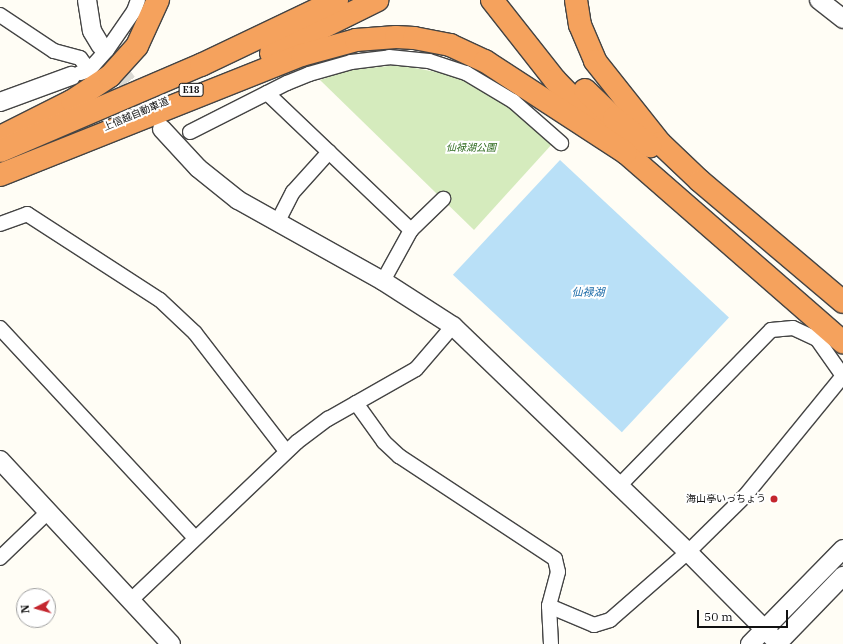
<!DOCTYPE html>
<meta charset="utf-8">
<style>
body{margin:0}
#map{position:relative;width:843px;height:644px;overflow:hidden;background:#fffdf5;font-family:"IBM Plex Serif","Noto Sans JP",serif}
div>[style]{position:absolute}
.green>*{inset:0;background:#d5ebbd}
.water>*{inset:0;background:#b9e0f7;transform-origin:0 0}
.tertiary-tunnel>*{height:18px;margin-top:-9px;transform-origin:0;background:repeating-linear-gradient(90deg,#dbdad3 0 18px,transparent 0 27px)}
.roads{filter:drop-shadow(1px 0 #444) drop-shadow(-1px 0 #444) drop-shadow(0 1px #444) drop-shadow(0 -1px #444)}
.minor>*{height:14px;margin:-7px;padding:0 7px;transform-origin:7px;border-radius:7px;background:#fff}
.tertiary>*{height:18px;margin:-9px;padding:0 9px;transform-origin:9px;border-radius:9px;background:#fff}
.motorway>*{height:22px;margin:-11px;padding:0 11px;transform-origin:11px;border-radius:11px;background:#f5a25d}
.dots>*{width:11px;height:11px;translate:-50% -50%;box-sizing:border-box;border:2px solid #fff;border-radius:50%}
span{translate:-50% -50%;white-space:nowrap;text-align:center;line-height:1.15;-webkit-text-stroke:4px #fff;paint-order:stroke}
.shield-label span{padding:1px 3px;background:#fff;border:1px solid;border-radius:3px;-webkit-text-stroke-width:0}
.shield-label{font-size:9px;color:#111;font-weight:700}
.street-label{font-size:10px;color:#111}
.park-label{font-size:10px;color:#2f6b1f;font-style:italic}
.poi-label{font-size:10px;color:#111}
.right{translate:-100% -50%;text-align:right}
.water-label{font-size:11px;color:#1768a6;font-style:italic}
.north{position:absolute;left:16px;top:588px;width:40px;height:40px;box-sizing:border-box;background:#fff;border:1px solid #a0a0a0;border-radius:50%;rotate:264deg;font-size:11px;font-weight:700;line-height:16px;text-align:center;color:#111}
.north::after{content:'';display:block;margin:auto;width:14px;height:18px;background:#c4262e;clip-path:polygon(50% 0,100% 100%,50% 72%,0 100%)}
.scale{position:absolute;left:697px;top:610px;width:91px;height:18px;box-sizing:border-box;border:2px solid #111;border-top:0;padding-left:5px;font-size:12px;line-height:14px;white-space:nowrap;color:#111;-webkit-text-stroke:3px #fff;paint-order:stroke}
</style>
<div id="map">
<div class="green">
<div style="clip-path:polygon(399px 65px,452px 75px,474px 84px,509px 105px,553px 143px,474px 230px,320px 80px,349px 70px)"></div>
</div>
<div class="water">
<div style="left:560px;top:160px;width:231px;height:157px;rotate:43deg"></div>
</div>
<div class="tertiary-tunnel">
<div style="left:101px;top:46px;width:98px;rotate:53.7deg"></div>
</div>
<div class="roads">
<div class="minor">
<div style="left:0;top:15px;width:65px;rotate:33.7deg"></div>
<div style="left:54px;top:51px;width:27px;rotate:15deg"></div>
<div style="left:80px;top:58px;width:15px;rotate:53deg"></div>
<div style="left:80px;top:73px;width:9px;rotate:-18deg"></div>
<div style="left:89px;top:70px;width:27px;rotate:-48deg"></div>
<div style="left:107px;top:50px;width:47px;rotate:-55.3deg"></div>
<div style="left:134px;top:11px;width:12px;rotate:-70deg"></div>
<div style="left:267px;top:93px;width:199px;rotate:43.6deg"></div>
<div style="left:411px;top:230px;width:58px;rotate:118.8deg"></div>
<div style="left:190px;top:132px;width:109px;rotate:-26.8deg"></div>
<div style="left:287px;top:83px;width:24px;rotate:-22deg"></div>
<div style="left:309px;top:74px;width:44px;rotate:-15.9deg"></div>
<div style="left:351px;top:62px;width:38px;rotate:-7deg"></div>
<div style="left:389px;top:57px;width:40px;rotate:5.7deg"></div>
<div style="left:429px;top:61px;width:39px;rotate:18deg"></div>
<div style="left:466px;top:73px;width:55px;rotate:30.8deg"></div>
<div style="left:513px;top:101px;width:64px;rotate:41.2deg"></div>
<div style="left:277px;top:223px;width:35px;rotate:-63deg"></div>
<div style="left:293px;top:192px;width:54px;rotate:-48deg"></div>
<div style="left:0;top:224px;width:29px;rotate:-20deg"></div>
<div style="left:27px;top:214px;width:158px;rotate:32.9deg"></div>
<div style="left:160px;top:300px;width:48px;rotate:43.3deg"></div>
<div style="left:195px;top:333px;width:149px;rotate:52.4deg"></div>
<div style="left:411px;top:230px;width:45px;rotate:-44.1deg"></div>
<div style="left:0;top:328px;width:287px;rotate:47.1deg"></div>
<div style="left:356px;top:403px;width:48px;rotate:54.3deg"></div>
<div style="left:384px;top:442px;width:21px;rotate:43deg"></div>
<div style="left:399px;top:456px;width:187px;rotate:33.4deg"></div>
<div style="left:555px;top:559px;width:13px;rotate:77deg"></div>
<div style="left:558px;top:572px;width:35px;rotate:105deg"></div>
<div style="left:549px;top:606px;width:38px;rotate:87deg"></div>
<div style="left:619px;top:486px;width:218px;rotate:-45.7deg"></div>
<div style="left:771px;top:330px;width:22px;rotate:-5deg"></div>
<div style="left:793px;top:328px;width:26px;rotate:25deg"></div>
<div style="left:817px;top:339px;width:45px;rotate:54.9deg"></div>
<div style="left:0;top:558px;width:66px;rotate:-43.8deg"></div>
<div style="left:130px;top:601px;width:231px;rotate:-43.6deg"></div>
<div style="left:297px;top:442px;width:39px;rotate:-37deg"></div>
<div style="left:328px;top:419px;width:101px;rotate:-29.6deg"></div>
<div style="left:416px;top:369px;width:57px;rotate:-49.3deg"></div>
<div style="left:549px;top:606px;width:49px;rotate:22.9deg"></div>
<div style="left:594px;top:625px;width:17px;rotate:-17deg"></div>
<div style="left:610px;top:620px;width:103px;rotate:-41.1deg"></div>
<div style="left:688px;top:552px;width:80px;rotate:-44.5deg"></div>
<div style="left:745px;top:496px;width:155px;rotate:-50.8deg"></div>
</div>
<div class="tertiary">
<div style="left:87px;top:0;width:31px;rotate:81deg"></div>
<div style="left:92px;top:31px;width:17px;rotate:59deg"></div>
<div style="left:819px;top:0;width:31px;rotate:38deg"></div>
<div style="left:0;top:102px;width:76px;rotate:-20.1deg"></div>
<div style="left:162px;top:129px;width:53px;rotate:47.3deg"></div>
<div style="left:198px;top:168px;width:51px;rotate:38.7deg"></div>
<div style="left:238px;top:200px;width:166px;rotate:29.2deg"></div>
<div style="left:383px;top:281px;width:83px;rotate:32.7deg"></div>
<div style="left:453px;top:326px;width:326px;rotate:43.9deg"></div>
<div style="left:688px;top:552px;width:129px;rotate:45.3deg"></div>
<div style="left:0;top:460px;width:251px;rotate:47.1deg"></div>
<div style="left:750px;top:644px;width:133px;rotate:-45.6deg"></div>
<div style="left:777px;top:644px;width:95px;rotate:-45.9deg"></div>
</div>
<div class="motorway">
<div style="left:492px;top:0;width:102px;rotate:51.8deg"></div>
<div style="left:555px;top:80px;width:102px;rotate:45.8deg"></div>
<div style="left:626px;top:153px;width:288px;rotate:41.1deg"></div>
<div style="left:576px;top:0;width:25px;rotate:81deg"></div>
<div style="left:580px;top:25px;width:39px;rotate:67deg"></div>
<div style="left:595px;top:61px;width:105px;rotate:51.6deg"></div>
<div style="left:660px;top:143px;width:55px;rotate:43.5deg"></div>
<div style="left:700px;top:181px;width:187px;rotate:40.2deg"></div>
<div style="left:271px;top:53px;width:119px;rotate:-26.4deg"></div>
<div style="left:585px;top:90px;width:40px;rotate:44deg"></div>
<div style="left:614px;top:118px;width:46px;rotate:37.9deg"></div>
<div style="left:0;top:137px;width:80px;rotate:-26.6deg"></div>
<div style="left:72px;top:101px;width:45px;rotate:-33.3deg"></div>
<div style="left:110px;top:76px;width:40px;rotate:-48deg"></div>
<div style="left:137px;top:46px;width:51px;rotate:-65.5deg"></div>
<div style="left:0;top:151px;width:219px;rotate:-23.2deg"></div>
<div style="left:201px;top:65px;width:151px;rotate:-25.5deg"></div>
<div style="left:0;top:175px;width:325px;rotate:-21.7deg"></div>
<div style="left:302px;top:55px;width:56px;rotate:-15.5deg"></div>
<div style="left:356px;top:40px;width:40px;rotate:-4.3deg"></div>
<div style="left:396px;top:37px;width:18px;rotate:3deg"></div>
<div style="left:414px;top:38px;width:37px;rotate:11deg"></div>
<div style="left:450px;top:45px;width:38px;rotate:25deg"></div>
<div style="left:485px;top:61px;width:168px;rotate:33.1deg"></div>
</div>
</div>
<div class="dots">
<div style="left:774px;top:499px;background:#c4262e"></div>
</div>
<div class="shield-label">
<span style="left:191px;top:90px">E18</span>
</div>
<div class="street-label">
<span style="left:136px;top:114px;rotate:-23deg">上信越自動車道</span>
</div>
<div class="park-label">
<span style="left:471px;top:148px">仙禄湖公園</span>
</div>
<div class="poi-label">
<span class="right" style="left:766px;top:499px">海山亭いっちょう</span>
</div>
<div class="water-label">
<span style="left:588px;top:292px">仙禄湖</span>
</div>
<div class="north">N</div>
<div class="scale">50 m</div>
</div>
